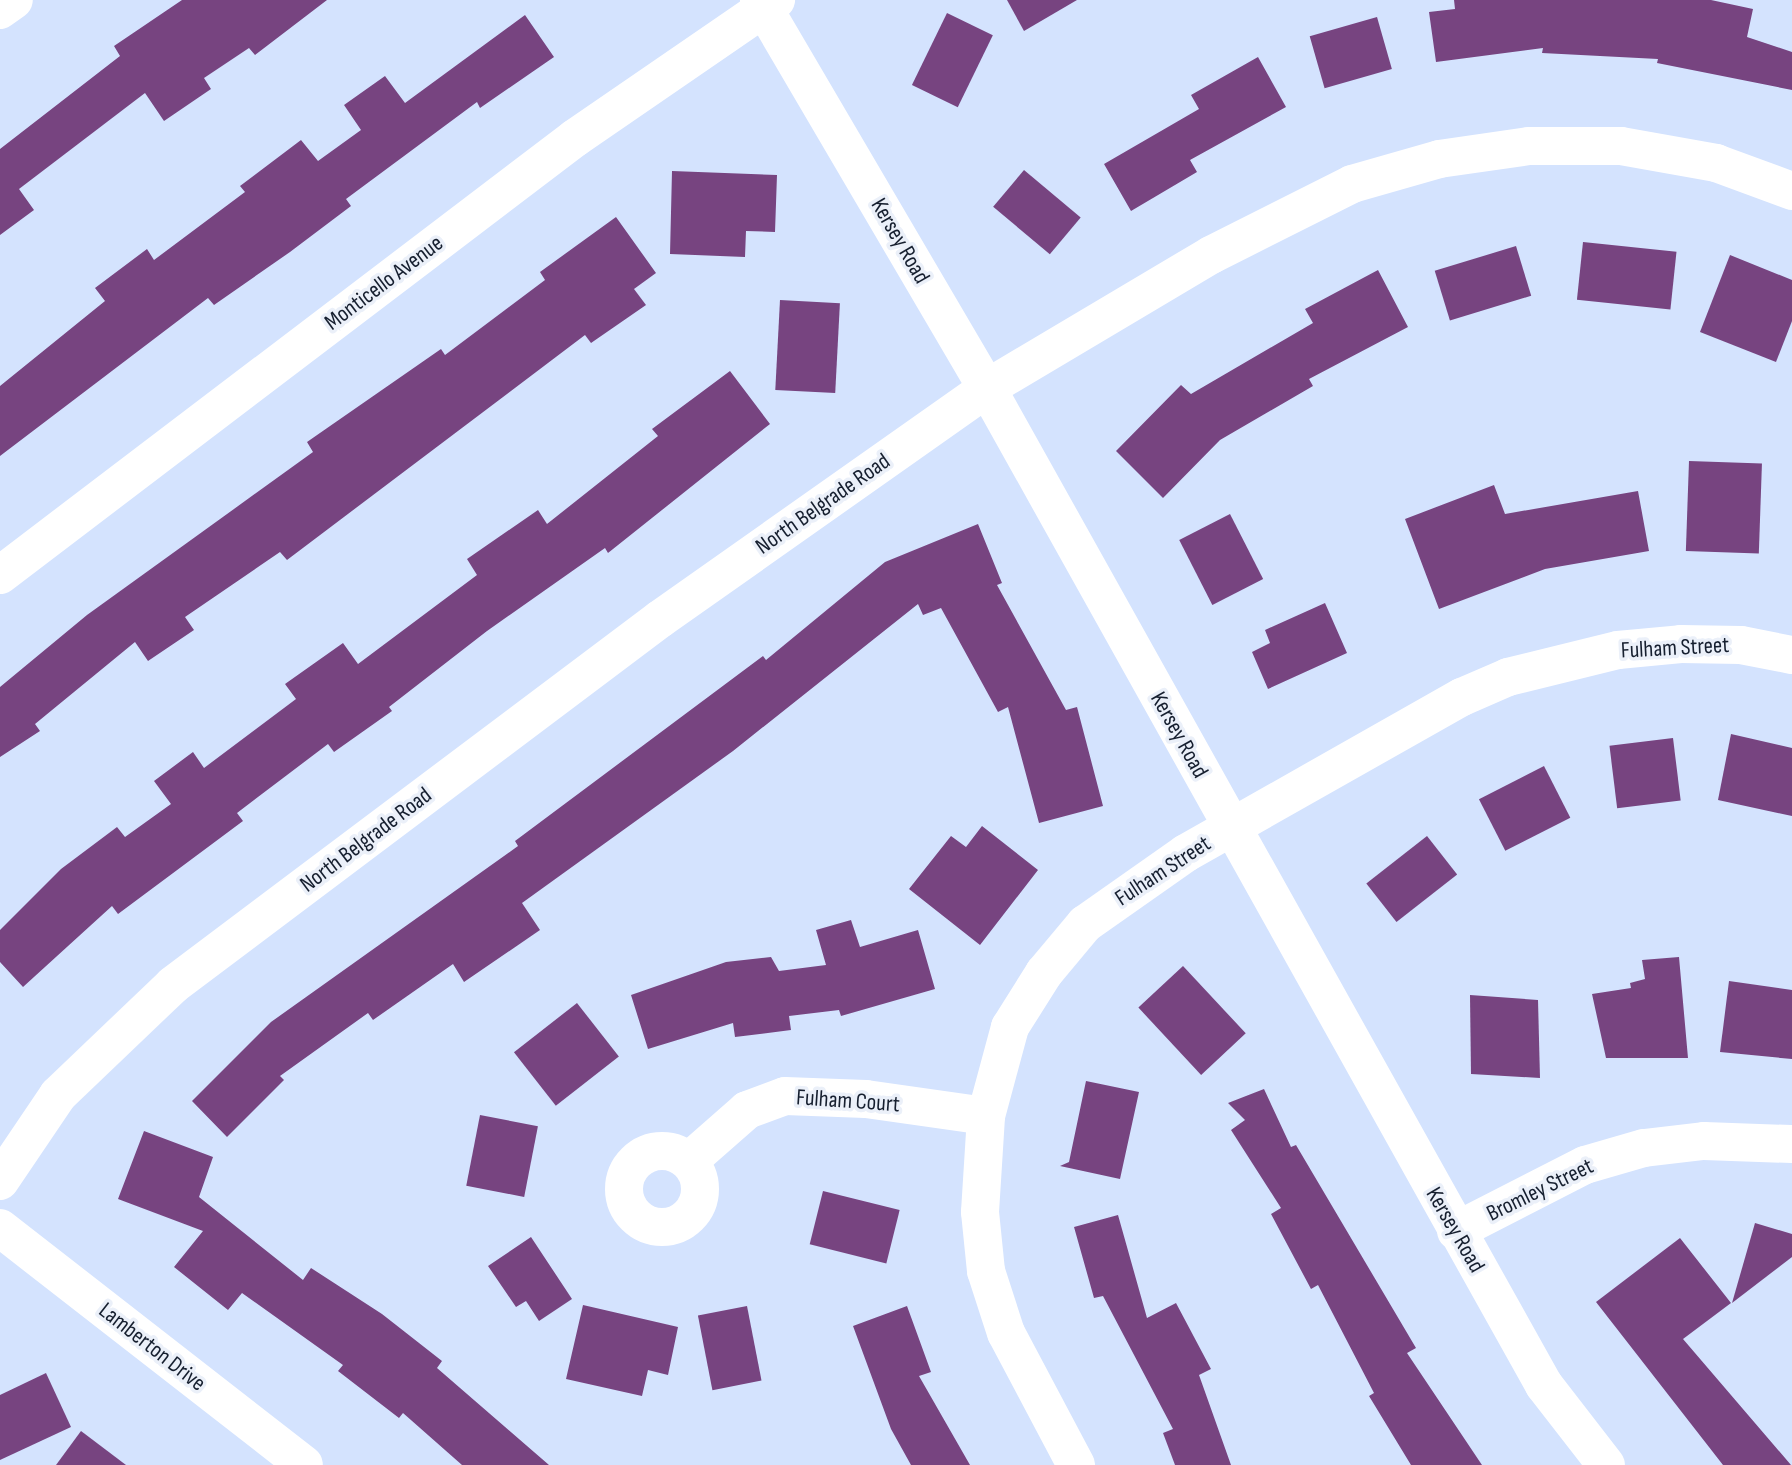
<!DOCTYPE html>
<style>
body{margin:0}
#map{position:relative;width:1792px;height:1465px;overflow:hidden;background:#d4e3fe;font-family:"Sofia Sans Condensed",sans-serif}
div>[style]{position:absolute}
.building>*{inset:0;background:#774480;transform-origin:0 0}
.street>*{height:38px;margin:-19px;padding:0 19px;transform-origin:19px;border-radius:19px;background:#fff}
.street>.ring{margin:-19px;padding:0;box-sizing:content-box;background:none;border:38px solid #fff;border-radius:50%}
.secondary>*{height:38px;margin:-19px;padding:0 19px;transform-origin:19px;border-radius:19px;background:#fff}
span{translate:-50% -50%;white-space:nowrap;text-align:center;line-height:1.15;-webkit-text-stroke:7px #ebf0f9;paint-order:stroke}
.street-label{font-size:23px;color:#161f2f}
</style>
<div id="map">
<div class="building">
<div style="clip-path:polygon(182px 0,327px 0,255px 55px,249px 48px,204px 78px,211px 89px,164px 121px,145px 93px,19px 189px,34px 210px,0 235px,0 149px,120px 56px,114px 46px)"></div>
<div style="clip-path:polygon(1007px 0,1077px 0,1024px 31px)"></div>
<div style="clip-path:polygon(1454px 0,1711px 0,1753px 9px,1747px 37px,1792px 52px,1792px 90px,1657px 63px,1658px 59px,1542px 53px,1543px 48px,1436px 62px,1429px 12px,1455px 9px)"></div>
<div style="left:947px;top:13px;width:51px;height:80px;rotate:26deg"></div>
<div style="clip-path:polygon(525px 15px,554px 57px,480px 108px,477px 102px,346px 199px,351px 206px,290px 252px,214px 305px,208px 298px,0 456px,0 386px,105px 301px,95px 288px,147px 249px,154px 260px,245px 192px,240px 186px,301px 140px,318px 161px,361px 130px,344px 105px,385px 76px,405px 103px)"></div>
<div style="left:1377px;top:17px;width:54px;height:70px;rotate:74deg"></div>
<div style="clip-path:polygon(1258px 57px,1286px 107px,1190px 160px,1197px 172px,1131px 211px,1104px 164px,1199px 109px,1191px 95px)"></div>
<div style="left:1024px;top:170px;width:74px;height:48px;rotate:40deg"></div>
<div style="clip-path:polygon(672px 171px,777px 175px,775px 232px,746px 231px,745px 257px,670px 254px)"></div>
<div style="clip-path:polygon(616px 217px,656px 273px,634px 289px,646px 305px,591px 343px,585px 335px,287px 560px,280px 552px,185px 617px,194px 630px,148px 661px,135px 642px,35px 724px,40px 731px,0 757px,0 687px,87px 615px,313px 452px,307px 442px,441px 349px,445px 355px,545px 280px,540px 272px)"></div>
<div style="left:1583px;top:242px;width:94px;height:58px;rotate:6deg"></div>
<div style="left:1516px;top:246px;width:52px;height:85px;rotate:73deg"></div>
<div style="clip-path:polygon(1730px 255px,1792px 280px,1792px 321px,1776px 362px,1700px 332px)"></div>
<div style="clip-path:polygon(1378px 270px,1408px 327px,1309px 379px,1313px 386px,1220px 440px,1163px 498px,1116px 451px,1181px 385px,1191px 394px,1313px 323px,1305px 309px)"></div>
<div style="left:780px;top:300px;width:60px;height:90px;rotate:3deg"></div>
<div style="clip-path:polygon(730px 371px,770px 424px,608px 553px,605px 548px,487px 631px,389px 707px,392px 711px,334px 752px,328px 744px,237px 813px,243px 821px,118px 914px,112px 906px,23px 987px,0 962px,0 930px,61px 869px,117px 827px,125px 837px,171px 804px,154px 781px,193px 752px,204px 768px,296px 699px,285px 684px,343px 643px,358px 664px,477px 575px,467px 559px,538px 510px,547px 524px,658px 436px,652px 429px)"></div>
<div style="left:1689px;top:461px;width:73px;height:90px;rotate:2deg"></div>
<div style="clip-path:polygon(1494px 485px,1505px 514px,1638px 491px,1649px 551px,1545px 569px,1439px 609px,1405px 519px)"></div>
<div style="left:1230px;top:514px;width:73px;height:57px;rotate:63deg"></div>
<div style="clip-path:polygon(978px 524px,1002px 583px,997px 585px,1066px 710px,1077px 707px,1103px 806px,1039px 823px,1008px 707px,998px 712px,941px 608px,923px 615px,918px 604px,733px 751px,522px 903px,540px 930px,464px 982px,453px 964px,373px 1020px,368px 1013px,280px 1076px,284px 1080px,227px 1137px,192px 1101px,271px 1022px,518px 846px,515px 841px,763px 656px,766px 660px,885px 562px)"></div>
<div style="clip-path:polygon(1325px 603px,1347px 653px,1268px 689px,1252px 652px,1270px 643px,1265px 630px)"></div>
<div style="clip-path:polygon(1731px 734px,1792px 748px,1792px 816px,1718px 800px)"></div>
<div style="left:1673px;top:738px;width:63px;height:64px;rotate:83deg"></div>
<div style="left:1544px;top:766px;width:58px;height:73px;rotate:63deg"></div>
<div style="clip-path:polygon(982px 826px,1038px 870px,980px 945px,909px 889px,951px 836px,966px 847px)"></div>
<div style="left:1427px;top:836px;width:49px;height:77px;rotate:52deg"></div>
<div style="clip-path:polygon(851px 920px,860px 947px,918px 930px,935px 989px,841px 1016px,839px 1010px,789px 1016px,791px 1030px,735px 1037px,733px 1023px,648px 1049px,631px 995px,726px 962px,771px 957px,779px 971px,826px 965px,816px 930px)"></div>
<div style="clip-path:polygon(1679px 957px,1688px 1058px,1606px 1058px,1592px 994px,1631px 988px,1630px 983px,1645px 979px,1642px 960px)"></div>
<div style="left:1183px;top:966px;width:92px;height:61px;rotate:47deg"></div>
<div style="clip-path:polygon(1729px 981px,1792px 990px,1792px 1059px,1720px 1052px)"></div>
<div style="clip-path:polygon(1470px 995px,1538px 1000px,1540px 1078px,1471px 1074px)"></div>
<div style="left:577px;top:1003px;width:68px;height:80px;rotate:52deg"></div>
<div style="clip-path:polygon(1086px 1081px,1139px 1092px,1120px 1179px,1060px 1166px,1069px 1162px)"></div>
<div style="clip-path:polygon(1264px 1089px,1291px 1147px,1296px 1145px,1416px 1348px,1407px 1353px,1482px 1465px,1411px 1465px,1369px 1396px,1374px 1393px,1318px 1285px,1311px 1289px,1271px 1214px,1281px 1208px,1231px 1130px,1245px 1120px,1228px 1103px)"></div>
<div style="left:480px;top:1115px;width:59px;height:72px;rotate:11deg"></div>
<div style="clip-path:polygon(144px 1131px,213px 1157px,199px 1197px,303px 1280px,311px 1268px,382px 1314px,442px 1361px,437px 1368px,549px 1465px,462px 1465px,403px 1413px,399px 1418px,338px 1371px,343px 1365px,242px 1293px,228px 1310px,174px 1267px,203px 1231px,118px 1199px)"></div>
<div style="left:823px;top:1191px;width:79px;height:55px;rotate:14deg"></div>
<div style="clip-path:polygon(1118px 1215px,1147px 1318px,1176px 1303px,1211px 1369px,1199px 1375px,1231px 1465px,1175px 1465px,1163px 1433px,1173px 1429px,1103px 1296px,1094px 1298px,1074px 1227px)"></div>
<div style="clip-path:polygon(1755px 1223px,1792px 1234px,1792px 1257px,1732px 1303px)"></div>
<div style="clip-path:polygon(531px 1237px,572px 1299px,539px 1321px,526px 1301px,516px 1307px,488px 1266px)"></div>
<div style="clip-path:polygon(1680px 1238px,1731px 1303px,1683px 1339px,1791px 1465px,1723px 1465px,1596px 1302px)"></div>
<div style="clip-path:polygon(583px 1305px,678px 1327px,668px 1375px,648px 1370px,642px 1396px,566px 1379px)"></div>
<div style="left:747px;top:1306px;width:76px;height:50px;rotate:79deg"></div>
<div style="clip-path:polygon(907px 1306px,931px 1372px,919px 1376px,970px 1465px,911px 1465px,891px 1429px,853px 1326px)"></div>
<div style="clip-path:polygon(46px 1373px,71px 1427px,0 1460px,0 1395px)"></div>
<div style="clip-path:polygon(81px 1431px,126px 1465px,56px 1465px)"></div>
</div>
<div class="street">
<div style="left:759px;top:0;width:450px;rotate:59.6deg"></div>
<div style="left:987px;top:388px;width:1142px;rotate:60.81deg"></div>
<div style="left:1544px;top:1385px;width:101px;rotate:52.2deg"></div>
<div style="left:0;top:575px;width:722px;rotate:-37.23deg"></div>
<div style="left:575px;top:138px;width:244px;rotate:-34.5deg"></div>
<div class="ring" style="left:624px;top:1151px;width:38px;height:38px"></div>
<div style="left:689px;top:1161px;width:77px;rotate:-41.3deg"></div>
<div style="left:747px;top:1110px;width:40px;rotate:-20.2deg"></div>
<div style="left:785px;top:1096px;width:81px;rotate:2.1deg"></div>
<div style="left:866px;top:1099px;width:121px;rotate:8.1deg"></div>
<div style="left:0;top:1181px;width:104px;rotate:-56deg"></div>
<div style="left:58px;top:1095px;width:159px;rotate:-43.7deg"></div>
<div style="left:173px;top:985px;width:609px;rotate:-36.93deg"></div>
<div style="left:660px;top:619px;width:400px;rotate:-35.2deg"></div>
<div style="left:987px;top:388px;width:261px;rotate:-30.7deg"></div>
<div style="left:1211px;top:255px;width:158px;rotate:-26.7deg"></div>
<div style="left:1352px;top:184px;width:91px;rotate:-16deg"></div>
<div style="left:1439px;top:159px;width:91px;rotate:-8.2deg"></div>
<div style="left:1529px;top:146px;width:92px"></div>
<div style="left:1621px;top:146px;width:97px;rotate:10.1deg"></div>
<div style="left:1716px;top:163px;width:81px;rotate:20.2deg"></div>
<div style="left:1456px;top:1231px;width:145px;rotate:-27.1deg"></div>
<div style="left:1585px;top:1165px;width:61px;rotate:-16.1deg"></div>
<div style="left:1644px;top:1148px;width:60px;rotate:-6.7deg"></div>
<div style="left:1704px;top:1141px;width:88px;rotate:2deg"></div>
<div style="left:1076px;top:1465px;width:149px;rotate:-117.9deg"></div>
<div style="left:1006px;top:1333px;width:65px;rotate:-107.9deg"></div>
<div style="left:986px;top:1271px;width:59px;rotate:-95.8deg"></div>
<div style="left:980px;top:1212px;width:96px;rotate:-86.4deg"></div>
<div style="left:986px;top:1116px;width:92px;rotate:-74.9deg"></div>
<div style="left:1010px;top:1027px;width:64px;rotate:-57.8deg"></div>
<div style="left:1044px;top:973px;width:64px;rotate:-50.1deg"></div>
<div style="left:1085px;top:924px;width:123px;rotate:-35.1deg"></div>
<div style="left:1186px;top:853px;width:317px;rotate:-29.5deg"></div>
<div style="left:1462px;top:697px;width:50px;rotate:-23.5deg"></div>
<div style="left:1508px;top:677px;width:113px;rotate:-13.8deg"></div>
<div style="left:1618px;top:650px;width:63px;rotate:-5.4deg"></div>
<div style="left:1681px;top:644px;width:60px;rotate:1deg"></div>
<div style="left:1741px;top:645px;width:52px;rotate:11.1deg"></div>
</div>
<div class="secondary">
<div style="left:0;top:10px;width:17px;rotate:-36deg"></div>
<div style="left:0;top:1228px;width:385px;rotate:37.9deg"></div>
</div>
<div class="street-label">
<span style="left:900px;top:241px;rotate:60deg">Kersey Road</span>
<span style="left:384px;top:283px;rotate:-37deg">Monticello Avenue</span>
<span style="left:823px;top:504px;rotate:-35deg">North Belgrade Road</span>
<span style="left:1675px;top:648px;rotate:-3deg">Fulham Street</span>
<span style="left:1179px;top:735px;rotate:61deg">Kersey Road</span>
<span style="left:366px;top:840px;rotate:-37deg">North Belgrade Road</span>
<span style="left:1163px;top:871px;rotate:-33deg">Fulham Street</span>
<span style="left:848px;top:1101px;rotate:4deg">Fulham Court</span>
<span style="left:1540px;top:1190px;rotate:-26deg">Bromley Street</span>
<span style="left:1455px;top:1230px;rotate:60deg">Kersey Road</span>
<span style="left:152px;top:1347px;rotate:38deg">Lamberton Drive</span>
</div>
</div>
